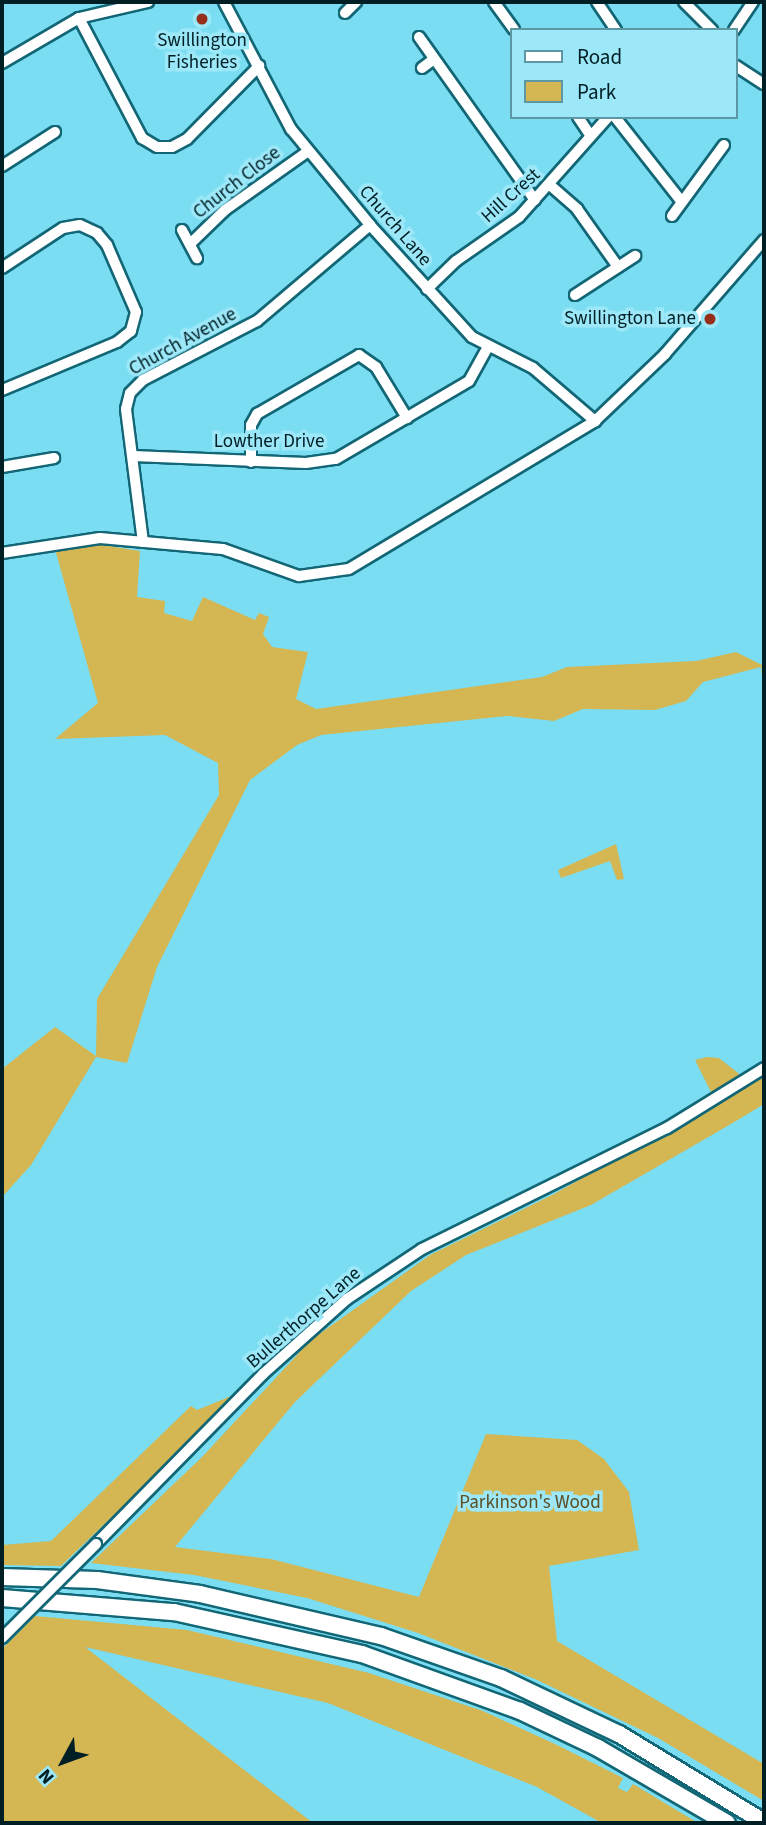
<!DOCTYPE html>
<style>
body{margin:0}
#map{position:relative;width:766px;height:1825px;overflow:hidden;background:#7bddf2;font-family:"Source Sans 3",sans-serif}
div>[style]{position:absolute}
.green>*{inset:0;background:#d4b652}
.roads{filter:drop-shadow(2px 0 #126675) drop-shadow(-2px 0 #126675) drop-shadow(0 2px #126675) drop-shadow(0 -2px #126675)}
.minor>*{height:10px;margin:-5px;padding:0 5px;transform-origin:5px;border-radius:5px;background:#fff}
.highway>*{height:16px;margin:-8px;padding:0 8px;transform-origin:8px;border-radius:8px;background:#fff}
.bridges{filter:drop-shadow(2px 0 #126675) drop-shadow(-2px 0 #126675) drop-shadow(0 2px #126675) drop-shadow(0 -2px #126675)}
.minor-bridge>*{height:10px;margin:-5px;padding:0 5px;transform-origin:5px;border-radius:5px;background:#fff}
.dots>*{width:19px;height:19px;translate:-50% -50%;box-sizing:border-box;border:4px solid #9ce7f8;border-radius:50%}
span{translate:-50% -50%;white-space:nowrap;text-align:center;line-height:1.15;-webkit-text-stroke:7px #9ce7f8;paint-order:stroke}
.poi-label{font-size:19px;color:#001f25}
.right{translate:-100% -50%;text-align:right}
.street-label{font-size:19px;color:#001f25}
.park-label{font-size:19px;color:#5c4f23}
.frame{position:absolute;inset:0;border:4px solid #001f25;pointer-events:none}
.legend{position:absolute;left:510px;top:28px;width:228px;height:91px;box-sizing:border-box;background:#9ce7f8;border:2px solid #5e97a4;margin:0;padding:9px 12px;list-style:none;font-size:21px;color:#001f25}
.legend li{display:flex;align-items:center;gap:14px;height:35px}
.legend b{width:35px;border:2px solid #5e97a4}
.north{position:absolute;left:28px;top:1727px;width:70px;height:70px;-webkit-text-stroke:5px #9ce7f8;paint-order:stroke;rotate:229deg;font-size:19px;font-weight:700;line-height:28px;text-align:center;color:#001f25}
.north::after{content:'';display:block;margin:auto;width:24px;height:32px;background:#001f25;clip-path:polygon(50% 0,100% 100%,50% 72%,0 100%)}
</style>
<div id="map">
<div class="green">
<div style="clip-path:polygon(90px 543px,140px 551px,137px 597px,165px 601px,164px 613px,192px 621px,203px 597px,255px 620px,259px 613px,269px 617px,263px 634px,272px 647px,308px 652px,296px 699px,316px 709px,542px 677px,567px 667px,696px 661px,736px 652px,764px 666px,764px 693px,761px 667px,703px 682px,686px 701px,655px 710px,583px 709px,554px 721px,507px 716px,321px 735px,297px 745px,250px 780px,157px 967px,127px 1063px,96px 1057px,31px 1165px,2px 1197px,2px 1069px,55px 1027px,96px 1056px,97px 999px,219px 795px,218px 763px,165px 735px,55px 739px,98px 703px,55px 549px)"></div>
<div style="clip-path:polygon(616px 844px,624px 879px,617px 880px,610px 861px,561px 878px,558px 870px)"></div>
<div style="clip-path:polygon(707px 1057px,719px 1058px,743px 1077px,712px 1094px,695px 1060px)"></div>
<div style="clip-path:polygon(764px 1076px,764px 1104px,736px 1121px,591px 1205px,466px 1255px,411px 1291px,295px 1402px,175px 1547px,271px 1559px,419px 1597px,486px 1434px,577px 1440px,604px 1459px,629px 1492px,639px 1550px,549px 1566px,557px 1641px,764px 1764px,764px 1801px,658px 1738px,535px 1679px,418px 1633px,307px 1598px,194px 1575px,91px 1563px,202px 1457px,311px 1340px,430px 1255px,554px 1194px)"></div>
<div style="clip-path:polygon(241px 1392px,61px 1566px,2px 1565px,2px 1545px,51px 1541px,191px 1406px,197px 1410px)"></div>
<div style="clip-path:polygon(35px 1616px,187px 1630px,369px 1673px,483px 1711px,555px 1744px,623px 1778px,618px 1788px,627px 1792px,633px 1784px,698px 1823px,602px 1823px,537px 1787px,328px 1703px,85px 1647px,313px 1823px,2px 1823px,2px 1649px)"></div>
</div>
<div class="roads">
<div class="minor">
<div style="left:224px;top:2px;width:144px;rotate:62.2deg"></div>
<div style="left:291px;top:129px;width:124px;rotate:50.5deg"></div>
<div style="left:370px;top:225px;width:151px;rotate:47.7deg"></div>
<div style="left:472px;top:337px;width:68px;rotate:26.9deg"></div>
<div style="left:533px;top:368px;width:82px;rotate:40.5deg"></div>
<div style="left:494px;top:2px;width:34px;rotate:54deg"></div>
<div style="left:597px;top:2px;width:34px;rotate:56deg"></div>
<div style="left:684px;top:2px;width:40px;rotate:45deg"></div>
<div style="left:345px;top:13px;width:16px;rotate:-45deg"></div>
<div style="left:79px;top:18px;width:136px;rotate:62.3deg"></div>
<div style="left:142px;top:138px;width:17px;rotate:31deg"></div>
<div style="left:157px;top:147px;width:15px"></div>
<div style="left:172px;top:147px;width:17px;rotate:-28deg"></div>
<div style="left:187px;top:139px;width:103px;rotate:-45.4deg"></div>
<div style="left:734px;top:30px;width:34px;rotate:-56deg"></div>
<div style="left:419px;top:37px;width:200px;rotate:54.6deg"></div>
<div style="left:2px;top:63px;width:89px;rotate:-30.3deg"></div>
<div style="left:79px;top:18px;width:71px;rotate:-13.1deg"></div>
<div style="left:736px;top:66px;width:33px;rotate:33deg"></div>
<div style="left:422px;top:68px;width:15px;rotate:-37deg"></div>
<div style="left:578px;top:117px;width:22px;rotate:56deg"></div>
<div style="left:615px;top:117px;width:108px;rotate:51.8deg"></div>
<div style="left:2px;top:166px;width:63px;rotate:-32.7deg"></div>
<div style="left:551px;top:186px;width:35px;rotate:41deg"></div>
<div style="left:577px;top:209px;width:71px;rotate:54.7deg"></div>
<div style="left:672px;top:216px;width:88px;rotate:-53.8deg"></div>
<div style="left:182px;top:230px;width:32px;rotate:62deg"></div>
<div style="left:190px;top:244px;width:49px;rotate:-44.2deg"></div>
<div style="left:225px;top:210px;width:100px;rotate:-35.3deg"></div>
<div style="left:2px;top:268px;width:73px;rotate:-33.3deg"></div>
<div style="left:63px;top:228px;width:17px;rotate:-10deg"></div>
<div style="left:80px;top:225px;width:19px;rotate:25deg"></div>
<div style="left:97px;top:233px;width:16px;rotate:50deg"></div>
<div style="left:107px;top:245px;width:73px;rotate:66.6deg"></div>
<div style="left:136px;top:312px;width:20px;rotate:105deg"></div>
<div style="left:131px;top:331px;width:18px;rotate:142deg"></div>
<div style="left:117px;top:342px;width:125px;rotate:157.3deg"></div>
<div style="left:427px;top:289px;width:40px;rotate:-44deg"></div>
<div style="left:456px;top:261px;width:77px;rotate:-34.9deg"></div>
<div style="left:519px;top:217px;width:134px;rotate:-48.3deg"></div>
<div style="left:575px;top:295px;width:72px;rotate:-33deg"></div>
<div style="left:133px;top:456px;width:173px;rotate:2.3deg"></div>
<div style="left:306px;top:463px;width:30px;rotate:-8deg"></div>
<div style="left:336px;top:459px;width:154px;rotate:-30.4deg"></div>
<div style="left:469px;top:381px;width:39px;rotate:-61deg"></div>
<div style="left:251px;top:462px;width:37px;rotate:-90deg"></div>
<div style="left:251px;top:425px;width:13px;rotate:-61deg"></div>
<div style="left:257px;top:414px;width:118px;rotate:-30deg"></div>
<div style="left:359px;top:355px;width:21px;rotate:35deg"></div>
<div style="left:376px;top:367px;width:60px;rotate:58.7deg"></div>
<div style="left:2px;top:467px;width:53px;rotate:-9.8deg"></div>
<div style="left:143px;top:542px;width:134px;rotate:-97.3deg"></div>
<div style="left:126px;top:409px;width:16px;rotate:-76deg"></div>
<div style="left:130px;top:393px;width:18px;rotate:-45deg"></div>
<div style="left:143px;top:380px;width:128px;rotate:-27.4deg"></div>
<div style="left:257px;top:321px;width:148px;rotate:-40.3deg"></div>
<div style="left:2px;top:553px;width:99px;rotate:-8.7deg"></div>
<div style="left:100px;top:538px;width:123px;rotate:5.1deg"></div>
<div style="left:223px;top:549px;width:81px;rotate:19.6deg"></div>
<div style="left:299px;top:576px;width:50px;rotate:-8deg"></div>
<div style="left:349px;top:569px;width:287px;rotate:-31deg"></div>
<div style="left:595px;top:421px;width:97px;rotate:-43.7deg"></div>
<div style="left:665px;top:354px;width:151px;rotate:-49deg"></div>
<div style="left:96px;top:1544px;width:238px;rotate:-45.5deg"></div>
<div style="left:263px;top:1374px;width:113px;rotate:-41.8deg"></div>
<div style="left:347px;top:1299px;width:90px;rotate:-33.7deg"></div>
<div style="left:422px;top:1249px;width:273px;rotate:-26.3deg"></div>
<div style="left:667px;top:1128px;width:114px;rotate:-31.7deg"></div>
</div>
<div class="highway">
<div style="left:2px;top:1577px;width:95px;rotate:1.8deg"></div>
<div style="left:97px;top:1580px;width:104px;rotate:7.7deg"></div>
<div style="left:200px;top:1594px;width:186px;rotate:13.1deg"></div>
<div style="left:381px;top:1636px;width:127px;rotate:19.3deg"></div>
<div style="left:501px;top:1678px;width:131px;rotate:25.4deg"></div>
<div style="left:619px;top:1734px;width:170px;rotate:31.3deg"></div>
<div style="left:2px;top:1598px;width:173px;rotate:4.7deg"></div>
<div style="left:174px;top:1612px;width:193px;rotate:12.6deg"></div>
<div style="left:362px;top:1654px;width:168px;rotate:19.8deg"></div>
<div style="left:520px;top:1711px;width:86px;rotate:25.4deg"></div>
<div style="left:598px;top:1748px;width:149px;rotate:30.2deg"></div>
</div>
</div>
<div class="bridges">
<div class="minor-bridge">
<div style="left:2px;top:1638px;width:133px;rotate:-45deg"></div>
</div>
</div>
<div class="dots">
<div style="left:202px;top:19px;background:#972e1a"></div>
<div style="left:710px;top:319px;background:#972e1a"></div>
</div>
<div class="poi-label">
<span style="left:202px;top:52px">Swillington<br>Fisheries</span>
<span class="right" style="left:696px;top:319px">Swillington Lane</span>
</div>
<div class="street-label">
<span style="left:237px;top:183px;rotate:-38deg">Church Close</span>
<span style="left:511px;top:196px;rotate:-42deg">Hill Crest</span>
<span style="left:395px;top:226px;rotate:49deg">Church Lane</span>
<span style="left:183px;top:342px;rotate:-29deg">Church Avenue</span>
<span style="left:269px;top:442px">Lowther Drive</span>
<span style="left:304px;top:1318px;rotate:-41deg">Bullerthorpe Lane</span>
</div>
<div class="park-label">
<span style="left:530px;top:1503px">Parkinson's Wood</span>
</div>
<div class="frame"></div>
<ul class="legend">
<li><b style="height:9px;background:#fff"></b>Road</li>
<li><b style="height:19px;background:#d4b652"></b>Park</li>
</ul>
<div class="north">N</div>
</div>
